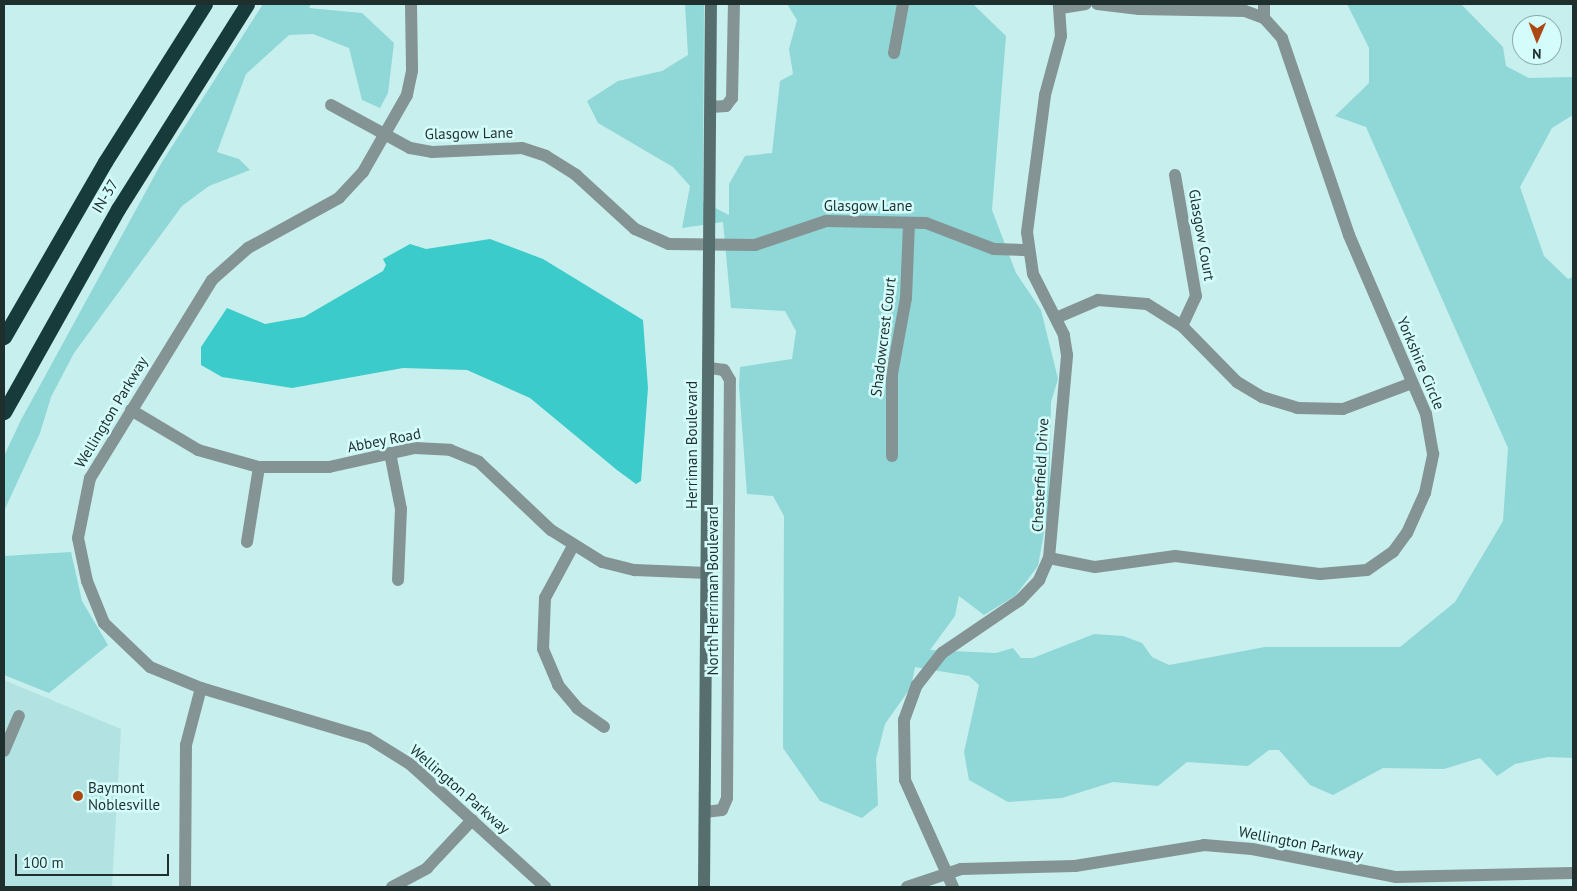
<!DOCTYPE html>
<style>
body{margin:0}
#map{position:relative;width:1577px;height:891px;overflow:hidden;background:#c7efed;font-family:"PT Sans",sans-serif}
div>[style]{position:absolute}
.built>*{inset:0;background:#b2e3e2}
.green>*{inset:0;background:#8fd8d7}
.water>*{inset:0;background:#3acbca}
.street>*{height:12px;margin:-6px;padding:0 6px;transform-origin:6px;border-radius:6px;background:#849494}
.secondary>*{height:12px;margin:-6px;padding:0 6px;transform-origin:6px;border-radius:6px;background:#566e6d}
.highway>*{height:15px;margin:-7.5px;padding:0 7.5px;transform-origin:7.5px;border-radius:7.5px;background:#173b3b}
.dots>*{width:14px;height:14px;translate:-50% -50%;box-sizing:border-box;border:2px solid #d4fcfb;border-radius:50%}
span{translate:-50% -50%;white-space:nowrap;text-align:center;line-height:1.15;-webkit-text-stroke:5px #d4fcfb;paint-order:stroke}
.street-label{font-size:15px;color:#1f2f2e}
.poi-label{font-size:15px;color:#1f2f2e}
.left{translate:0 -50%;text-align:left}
.frame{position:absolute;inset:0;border:5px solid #1f2f2e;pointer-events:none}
.north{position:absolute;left:1512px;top:15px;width:50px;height:50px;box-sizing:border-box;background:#d4fcfb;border:1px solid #8caaa9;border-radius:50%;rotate:181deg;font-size:14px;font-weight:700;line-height:20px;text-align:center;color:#1f2f2e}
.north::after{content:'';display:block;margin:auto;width:18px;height:22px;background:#ac4811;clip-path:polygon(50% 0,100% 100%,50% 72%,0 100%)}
.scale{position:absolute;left:15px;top:854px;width:154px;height:22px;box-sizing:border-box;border:2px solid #1f2f2e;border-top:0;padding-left:6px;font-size:15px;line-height:18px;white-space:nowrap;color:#1f2f2e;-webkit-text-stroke:4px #d4fcfb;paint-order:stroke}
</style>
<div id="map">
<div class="built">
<div style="clip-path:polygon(4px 680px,121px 729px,112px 887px,4px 887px)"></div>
</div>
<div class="green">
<div style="clip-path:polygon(263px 4px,311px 4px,309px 8px,362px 13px,394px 43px,388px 93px,380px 108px,362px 100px,349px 48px,313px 34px,289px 35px,246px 74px,217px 152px,239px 159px,250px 170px,209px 186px,182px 206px,74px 353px,51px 397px,40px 433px,4px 511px,4px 456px,21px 420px,162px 162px)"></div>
<div style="clip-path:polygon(685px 4px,704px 4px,703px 202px,729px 215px,729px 184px,745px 156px,772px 153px,780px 81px,793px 74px,789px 49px,797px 20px,787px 4px,973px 4px,1006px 36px,992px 210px,1016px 273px,1041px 310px,1058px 379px,1051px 402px,1049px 505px,1038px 566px,1015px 596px,984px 615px,959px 596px,955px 616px,930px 650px,996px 653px,1013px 648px,1021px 658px,1033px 658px,1094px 634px,1123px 636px,1142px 643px,1152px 657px,1169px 665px,1265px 647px,1400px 647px,1455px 602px,1503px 521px,1508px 448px,1366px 127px,1335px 116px,1369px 83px,1369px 48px,1347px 4px,1461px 4px,1503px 47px,1506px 66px,1529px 78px,1573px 77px,1573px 115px,1552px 128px,1520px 187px,1544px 256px,1568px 279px,1573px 277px,1573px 758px,1548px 757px,1515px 764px,1497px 776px,1480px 758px,1444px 769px,1383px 768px,1333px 795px,1310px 785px,1279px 750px,1269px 750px,1248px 766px,1187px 762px,1158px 786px,1113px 782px,1062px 798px,1008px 802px,969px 780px,964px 752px,979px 685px,969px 676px,915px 667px,911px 687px,885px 724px,876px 759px,878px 805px,862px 818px,820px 801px,783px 748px,784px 516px,773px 496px,747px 494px,739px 386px,740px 367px,792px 359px,796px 331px,785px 311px,731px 308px,723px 222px,682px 228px,690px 186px,673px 167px,598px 123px,587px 101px,618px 81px,662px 71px,688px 55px)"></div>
<div style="clip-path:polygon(71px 552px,82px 601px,108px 645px,49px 693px,4px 675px,4px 556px)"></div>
</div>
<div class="water">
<div style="clip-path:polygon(490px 239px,543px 259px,643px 320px,648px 388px,641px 481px,636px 484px,617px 470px,530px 398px,467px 370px,403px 368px,292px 388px,222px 377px,201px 365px,201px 347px,227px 308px,265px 324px,304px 317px,383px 271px,386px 265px,383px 259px,410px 244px,426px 249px)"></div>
</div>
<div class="street">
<div style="left:411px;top:4px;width:67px;rotate:89.1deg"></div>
<div style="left:412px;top:71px;width:25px;rotate:102deg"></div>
<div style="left:407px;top:95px;width:89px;rotate:119.7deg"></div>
<div style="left:363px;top:172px;width:35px;rotate:133deg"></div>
<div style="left:339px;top:198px;width:104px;rotate:151.2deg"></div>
<div style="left:248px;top:248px;width:48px;rotate:138.4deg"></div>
<div style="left:212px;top:280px;width:233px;rotate:121.6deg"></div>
<div style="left:90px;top:478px;width:61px;rotate:101.3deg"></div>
<div style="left:78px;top:538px;width:44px;rotate:78.2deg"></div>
<div style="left:87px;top:581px;width:45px;rotate:68deg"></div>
<div style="left:104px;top:623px;width:64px;rotate:43.7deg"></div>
<div style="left:150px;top:667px;width:55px;rotate:22.4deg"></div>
<div style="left:201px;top:688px;width:174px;rotate:16.7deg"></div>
<div style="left:368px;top:738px;width:49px;rotate:31.8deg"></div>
<div style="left:410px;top:764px;width:183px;rotate:42.3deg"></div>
<div style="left:1061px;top:8px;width:25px;rotate:-9deg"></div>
<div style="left:1264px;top:18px;width:14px;rotate:-90deg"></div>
<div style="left:894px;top:53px;width:50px;rotate:-79.6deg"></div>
<div style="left:331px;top:105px;width:90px;rotate:28.6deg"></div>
<div style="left:410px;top:148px;width:22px;rotate:10deg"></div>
<div style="left:432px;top:152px;width:90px;rotate:-2.5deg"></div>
<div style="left:522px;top:148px;width:25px;rotate:18deg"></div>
<div style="left:546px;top:156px;width:36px;rotate:32deg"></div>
<div style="left:576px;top:175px;width:80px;rotate:42.5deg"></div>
<div style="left:635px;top:229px;width:37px;rotate:24deg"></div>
<div style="left:669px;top:244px;width:86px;rotate:0.7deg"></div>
<div style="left:755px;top:245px;width:75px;rotate:-18.7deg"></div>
<div style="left:826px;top:221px;width:100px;rotate:1.1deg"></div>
<div style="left:926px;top:223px;width:73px;rotate:20.9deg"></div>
<div style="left:994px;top:249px;width:34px;rotate:2deg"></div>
<div style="left:711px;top:107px;width:15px;rotate:-4deg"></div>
<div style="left:726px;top:106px;width:10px;rotate:-53deg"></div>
<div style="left:732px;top:98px;width:94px;rotate:-88.8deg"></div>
<div style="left:1175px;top:175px;width:123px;rotate:80.2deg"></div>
<div style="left:1196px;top:296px;width:33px;rotate:115deg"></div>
<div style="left:1056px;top:318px;width:46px;rotate:-23.2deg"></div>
<div style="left:1098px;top:300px;width:49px;rotate:4.7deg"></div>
<div style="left:1147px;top:304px;width:41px;rotate:32.2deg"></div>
<div style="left:1182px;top:326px;width:78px;rotate:45.5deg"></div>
<div style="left:1237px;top:382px;width:29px;rotate:31deg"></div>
<div style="left:1262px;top:397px;width:37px;rotate:17deg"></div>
<div style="left:1297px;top:408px;width:46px;rotate:1.2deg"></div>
<div style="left:1343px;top:409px;width:74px;rotate:-20.6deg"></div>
<div style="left:131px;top:410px;width:78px;rotate:30.8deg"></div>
<div style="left:198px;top:450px;width:63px;rotate:15.6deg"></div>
<div style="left:259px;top:467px;width:70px"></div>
<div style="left:329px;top:467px;width:88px;rotate:-12.5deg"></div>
<div style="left:415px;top:448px;width:35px;rotate:3deg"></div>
<div style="left:450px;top:450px;width:31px;rotate:22deg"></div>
<div style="left:479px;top:462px;width:99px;rotate:43.4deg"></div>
<div style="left:551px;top:530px;width:60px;rotate:32.1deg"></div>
<div style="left:602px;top:562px;width:34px;rotate:14deg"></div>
<div style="left:635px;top:570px;width:72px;rotate:2.4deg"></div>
<div style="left:390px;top:453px;width:57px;rotate:78.9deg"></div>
<div style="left:401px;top:509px;width:71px;rotate:92.4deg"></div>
<div style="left:892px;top:456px;width:82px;rotate:-90deg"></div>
<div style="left:892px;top:374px;width:77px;rotate:-79.6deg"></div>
<div style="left:906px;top:298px;width:75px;rotate:-87.7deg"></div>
<div style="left:247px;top:542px;width:76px;rotate:-80.9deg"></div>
<div style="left:573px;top:546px;width:59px;rotate:118.3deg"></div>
<div style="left:545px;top:598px;width:51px;rotate:92.2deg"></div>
<div style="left:543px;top:649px;width:39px;rotate:67deg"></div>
<div style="left:558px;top:685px;width:30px;rotate:50deg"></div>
<div style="left:577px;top:708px;width:33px;rotate:35deg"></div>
<div style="left:1049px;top:558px;width:47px;rotate:11.1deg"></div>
<div style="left:1095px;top:567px;width:81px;rotate:-7.8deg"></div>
<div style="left:1175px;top:556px;width:146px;rotate:7.1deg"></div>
<div style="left:1320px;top:574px;width:47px;rotate:-4.9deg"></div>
<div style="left:1367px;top:570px;width:32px;rotate:-35deg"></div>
<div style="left:1393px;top:552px;width:24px;rotate:-54deg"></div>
<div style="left:1407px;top:533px;width:44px;rotate:-65.8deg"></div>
<div style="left:1425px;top:493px;width:40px;rotate:-78deg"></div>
<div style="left:1433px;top:454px;width:41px;rotate:-99.9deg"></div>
<div style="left:1426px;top:414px;width:195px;rotate:-113.3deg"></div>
<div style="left:1349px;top:235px;width:208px;rotate:-108.8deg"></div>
<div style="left:1282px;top:38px;width:27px;rotate:-132deg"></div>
<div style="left:1264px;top:18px;width:20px;rotate:-160deg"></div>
<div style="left:1245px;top:11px;width:106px;rotate:-178.9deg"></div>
<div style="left:1139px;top:9px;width:42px;rotate:-173.2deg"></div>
<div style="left:4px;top:751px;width:38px;rotate:-67deg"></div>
<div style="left:705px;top:812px;width:17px;rotate:-7deg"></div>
<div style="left:722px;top:810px;width:13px;rotate:-67deg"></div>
<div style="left:727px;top:798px;width:418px;rotate:-89.6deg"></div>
<div style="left:730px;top:380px;width:12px;rotate:-121deg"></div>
<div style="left:724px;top:370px;width:15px;rotate:-172deg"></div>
<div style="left:185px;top:887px;width:142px;rotate:-89.6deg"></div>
<div style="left:186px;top:745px;width:59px;rotate:-75.3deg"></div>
<div style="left:392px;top:887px;width:40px;rotate:-28deg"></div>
<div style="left:427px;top:868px;width:66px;rotate:-46.8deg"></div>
<div style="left:907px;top:887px;width:57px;rotate:-18.4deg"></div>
<div style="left:961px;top:869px;width:114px;rotate:-1.5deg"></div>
<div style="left:1075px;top:866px;width:131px;rotate:-9.2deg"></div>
<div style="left:1204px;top:845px;width:48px;rotate:4.8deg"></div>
<div style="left:1252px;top:849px;width:147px;rotate:11deg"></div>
<div style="left:1396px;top:877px;width:177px;rotate:-1.3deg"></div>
<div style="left:953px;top:887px;width:117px;rotate:-114.2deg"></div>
<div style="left:905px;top:780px;width:60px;rotate:-91deg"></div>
<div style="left:904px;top:720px;width:37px;rotate:-70deg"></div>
<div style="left:917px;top:685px;width:41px;rotate:-52deg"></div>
<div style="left:942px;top:653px;width:94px;rotate:-34.2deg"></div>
<div style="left:1020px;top:600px;width:28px;rotate:-46deg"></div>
<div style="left:1039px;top:580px;width:24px;rotate:-66deg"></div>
<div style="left:1049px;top:558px;width:204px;rotate:-84.9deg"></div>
<div style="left:1067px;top:355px;width:20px;rotate:-99deg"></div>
<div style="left:1064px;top:335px;width:68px;rotate:-116.9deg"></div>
<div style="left:1033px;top:274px;width:42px;rotate:-98.1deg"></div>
<div style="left:1027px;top:232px;width:138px;rotate:-82.5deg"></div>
<div style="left:1045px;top:95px;width:61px;rotate:-74.8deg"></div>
<div style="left:1061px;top:36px;width:32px;rotate:-94deg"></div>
</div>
<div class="secondary">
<div style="left:704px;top:887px;width:883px;rotate:-89.55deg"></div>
</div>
<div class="highway">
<div style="left:4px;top:337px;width:202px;rotate:-60deg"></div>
<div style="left:105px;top:162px;width:187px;rotate:-57.7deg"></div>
<div style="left:4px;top:412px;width:233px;rotate:-60.7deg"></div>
<div style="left:118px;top:209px;width:242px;rotate:-57.8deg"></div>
</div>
<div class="dots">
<div style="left:78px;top:796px;background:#ac4811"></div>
</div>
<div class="street-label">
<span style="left:469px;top:133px;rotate:-1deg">Glasgow Lane</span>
<span style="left:105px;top:196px;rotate:-59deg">IN-37</span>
<span style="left:868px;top:206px">Glasgow Lane</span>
<span style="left:1202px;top:235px;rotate:80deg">Glasgow Court</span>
<span style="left:883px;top:337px;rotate:-83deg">Shadowcrest Court</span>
<span style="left:1421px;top:363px;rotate:67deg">Yorkshire Circle</span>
<span style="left:111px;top:412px;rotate:-59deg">Wellington Parkway</span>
<span style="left:384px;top:440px;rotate:-11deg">Abbey Road</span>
<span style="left:692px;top:445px;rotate:-90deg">Herriman Boulevard</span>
<span style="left:1040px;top:475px;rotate:-87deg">Chesterfield Drive</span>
<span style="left:713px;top:591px;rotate:-90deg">North Herriman Boulevard</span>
<span style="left:460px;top:789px;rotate:41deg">Wellington Parkway</span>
<span style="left:1301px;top:843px;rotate:11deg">Wellington Parkway</span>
</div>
<div class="poi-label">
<span class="left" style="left:88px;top:796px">Baymont<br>Noblesville</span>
</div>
<div class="frame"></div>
<div class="north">N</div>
<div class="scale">100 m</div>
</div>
